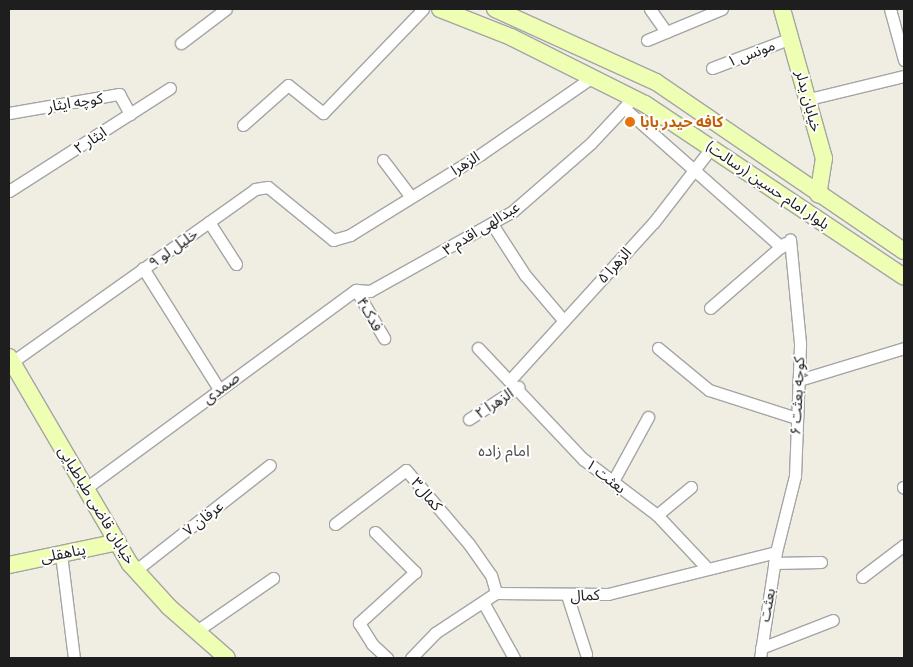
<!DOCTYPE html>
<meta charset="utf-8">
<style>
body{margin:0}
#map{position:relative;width:913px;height:667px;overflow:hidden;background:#f0eee3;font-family:"Titillium Web","Noto Sans Arabic",sans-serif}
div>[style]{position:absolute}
.roads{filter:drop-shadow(1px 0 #a5a5a5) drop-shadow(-1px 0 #a5a5a5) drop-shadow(0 1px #a5a5a5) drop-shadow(0 -1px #a5a5a5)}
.street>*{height:11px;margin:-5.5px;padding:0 5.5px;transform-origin:5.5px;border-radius:5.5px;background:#fff}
.secondary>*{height:16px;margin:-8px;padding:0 8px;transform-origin:8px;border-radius:8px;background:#eefeb3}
.dots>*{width:14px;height:14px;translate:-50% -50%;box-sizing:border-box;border:2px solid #fff;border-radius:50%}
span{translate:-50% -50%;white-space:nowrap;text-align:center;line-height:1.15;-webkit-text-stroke:4px #fff;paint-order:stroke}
.street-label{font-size:15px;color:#1e1e1e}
.food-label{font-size:15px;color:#c56008;font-weight:700}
.left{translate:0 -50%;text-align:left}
.neighbourhood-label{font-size:16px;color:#515151}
.frame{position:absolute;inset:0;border:10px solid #1e1e1e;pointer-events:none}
</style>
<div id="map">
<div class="roads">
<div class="street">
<div style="left:650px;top:9px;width:28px;rotate:55deg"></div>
<div style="left:890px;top:9px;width:53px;rotate:74.6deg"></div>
<div style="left:647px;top:40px;width:81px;rotate:-22.5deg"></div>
<div style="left:181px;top:43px;width:56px;rotate:-37.1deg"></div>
<div style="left:712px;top:68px;width:85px;rotate:-20.8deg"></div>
<div style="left:809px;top:99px;width:98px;rotate:-13.6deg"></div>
<div style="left:624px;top:108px;width:210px;rotate:41.5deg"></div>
<div style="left:9px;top:113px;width:112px;rotate:-9.8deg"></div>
<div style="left:119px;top:94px;width:23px;rotate:61deg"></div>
<div style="left:243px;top:125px;width:60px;rotate:-41.6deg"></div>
<div style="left:288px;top:85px;width:45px;rotate:38.7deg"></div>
<div style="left:323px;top:113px;width:144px;rotate:-46.1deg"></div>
<div style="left:383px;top:160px;width:46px;rotate:52.9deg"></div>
<div style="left:9px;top:191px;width:191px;rotate:-32.6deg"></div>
<div style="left:209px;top:222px;width:50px;rotate:57.3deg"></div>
<div style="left:492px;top:224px;width:61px;rotate:57.1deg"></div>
<div style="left:525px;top:275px;width:60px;rotate:49.7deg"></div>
<div style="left:143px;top:268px;width:143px;rotate:57.9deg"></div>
<div style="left:356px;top:290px;width:14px;rotate:4deg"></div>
<div style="left:370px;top:291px;width:164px;rotate:-29.2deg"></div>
<div style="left:513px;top:211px;width:103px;rotate:-41.1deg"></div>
<div style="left:591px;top:143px;width:62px;rotate:-47deg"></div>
<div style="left:356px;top:290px;width:56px;rotate:59.7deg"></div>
<div style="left:710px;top:308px;width:99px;rotate:-40.9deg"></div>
<div style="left:478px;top:348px;width:153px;rotate:46.6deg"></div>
<div style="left:583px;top:459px;width:93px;rotate:37.1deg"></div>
<div style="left:657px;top:515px;width:73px;rotate:46.7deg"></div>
<div style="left:658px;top:348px;width:66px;rotate:39.5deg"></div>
<div style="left:709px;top:390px;width:91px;rotate:17.8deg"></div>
<div style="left:12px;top:362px;width:298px;rotate:-35.4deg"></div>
<div style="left:255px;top:189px;width:13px;rotate:-9deg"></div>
<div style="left:268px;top:187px;width:84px;rotate:39.2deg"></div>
<div style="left:333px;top:240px;width:18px;rotate:-16deg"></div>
<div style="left:350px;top:235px;width:154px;rotate:-31.7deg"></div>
<div style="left:481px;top:154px;width:135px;rotate:-34.7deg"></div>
<div style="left:511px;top:379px;width:212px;rotate:-47.7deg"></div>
<div style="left:654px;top:222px;width:95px;rotate:-52.3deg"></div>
<div style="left:799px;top:380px;width:110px;rotate:-16.9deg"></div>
<div style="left:469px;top:419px;width:59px;rotate:-33.1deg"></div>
<div style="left:613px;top:481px;width:73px;rotate:-61.3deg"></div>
<div style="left:903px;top:487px;width:1px;rotate:45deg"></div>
<div style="left:86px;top:488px;width:335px;rotate:-36.3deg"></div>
<div style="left:657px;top:515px;width:44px;rotate:-39.5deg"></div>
<div style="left:335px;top:524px;width:89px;rotate:-37.3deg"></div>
<div style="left:406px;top:470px;width:97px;rotate:49.6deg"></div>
<div style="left:469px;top:544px;width:38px;rotate:55deg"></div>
<div style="left:491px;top:575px;width:19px;rotate:74deg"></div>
<div style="left:375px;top:532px;width:57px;rotate:45deg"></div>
<div style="left:415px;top:572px;width:76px;rotate:137.7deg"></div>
<div style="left:359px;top:623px;width:25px;rotate:58deg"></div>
<div style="left:372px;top:644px;width:21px;rotate:43deg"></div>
<div style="left:61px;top:554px;width:105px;rotate:82.9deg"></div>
<div style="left:774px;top:563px;width:47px;rotate:-1.2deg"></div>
<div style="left:136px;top:570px;width:170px;rotate:-38.1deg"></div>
<div style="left:862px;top:577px;width:53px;rotate:-37.3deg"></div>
<div style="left:567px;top:595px;width:62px;rotate:72.1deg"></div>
<div style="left:483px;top:602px;width:64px;rotate:61deg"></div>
<div style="left:195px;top:632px;width:95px;rotate:-34.7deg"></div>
<div style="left:761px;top:648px;width:77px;rotate:-21.3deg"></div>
<div style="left:411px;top:658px;width:35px;rotate:-46deg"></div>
<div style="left:435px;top:633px;width:73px;rotate:-33.3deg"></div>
<div style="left:496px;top:593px;width:112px;rotate:0.5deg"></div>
<div style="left:608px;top:594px;width:173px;rotate:-14deg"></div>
<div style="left:760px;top:658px;width:107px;rotate:-81.4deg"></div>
<div style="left:776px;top:552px;width:78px;rotate:-76deg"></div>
<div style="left:795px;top:476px;width:133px;rotate:-87.8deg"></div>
<div style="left:800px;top:343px;width:104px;rotate:-95.5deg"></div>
</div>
<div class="secondary">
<div style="left:440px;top:9px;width:76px;rotate:21.5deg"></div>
<div style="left:511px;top:37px;width:150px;rotate:26.6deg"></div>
<div style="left:645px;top:104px;width:311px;rotate:33.7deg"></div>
<div style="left:495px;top:9px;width:177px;rotate:24.4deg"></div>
<div style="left:656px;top:82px;width:300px;rotate:34.3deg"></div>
<div style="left:782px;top:9px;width:155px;rotate:74.3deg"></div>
<div style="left:824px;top:158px;width:37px;rotate:99deg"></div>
<div style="left:9px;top:357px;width:240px;rotate:59.7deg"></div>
<div style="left:130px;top:564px;width:58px;rotate:47.8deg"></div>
<div style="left:169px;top:607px;width:77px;rotate:41.3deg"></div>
<div style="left:9px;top:565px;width:111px;rotate:-11.9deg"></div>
</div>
</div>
<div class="dots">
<div style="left:630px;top:122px;background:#e8710a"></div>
</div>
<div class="street-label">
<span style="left:751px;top:53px;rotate:-21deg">مونس ۱</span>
<span style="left:809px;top:101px;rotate:75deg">خیابان یدلر</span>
<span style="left:75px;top:102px;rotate:-9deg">کوچه ایثار</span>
<span style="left:90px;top:140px;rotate:-33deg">ایثار ۲</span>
<span style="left:465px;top:163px;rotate:-32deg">الزهرا</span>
<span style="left:768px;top:185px;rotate:34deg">بلوار امام حسین (رسالت)</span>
<span style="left:481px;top:228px;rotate:-32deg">عبدالهی اقدم ۳</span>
<span style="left:173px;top:248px;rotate:-35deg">خلیل لو ۹</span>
<span style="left:614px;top:265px;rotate:-48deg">الزهرا ۵</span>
<span style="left:370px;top:314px;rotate:60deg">فدک۴</span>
<span style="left:221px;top:388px;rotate:-37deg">صمدی</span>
<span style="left:797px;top:396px;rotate:-87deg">کوچه بعثت ۶</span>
<span style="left:494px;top:403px;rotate:-33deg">الزهرا ۲</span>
<span style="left:606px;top:476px;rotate:38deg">بعثت ۱</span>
<span style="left:427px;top:494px;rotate:50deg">کمال۳</span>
<span style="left:97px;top:505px;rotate:59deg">خیابان قاضی طباطبایی</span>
<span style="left:203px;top:518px;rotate:-38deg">عرفان ۷</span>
<span style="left:63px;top:553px;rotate:-11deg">پناهقلی</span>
<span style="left:585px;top:595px;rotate:-2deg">کمال</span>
<span style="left:767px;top:605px;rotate:-80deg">بعثت</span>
</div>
<div class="food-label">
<span class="left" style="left:640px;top:122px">کافه حیدر بابا</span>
</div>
<div class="neighbourhood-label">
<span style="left:504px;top:450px">امام زاده</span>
</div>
<div class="frame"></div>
</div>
